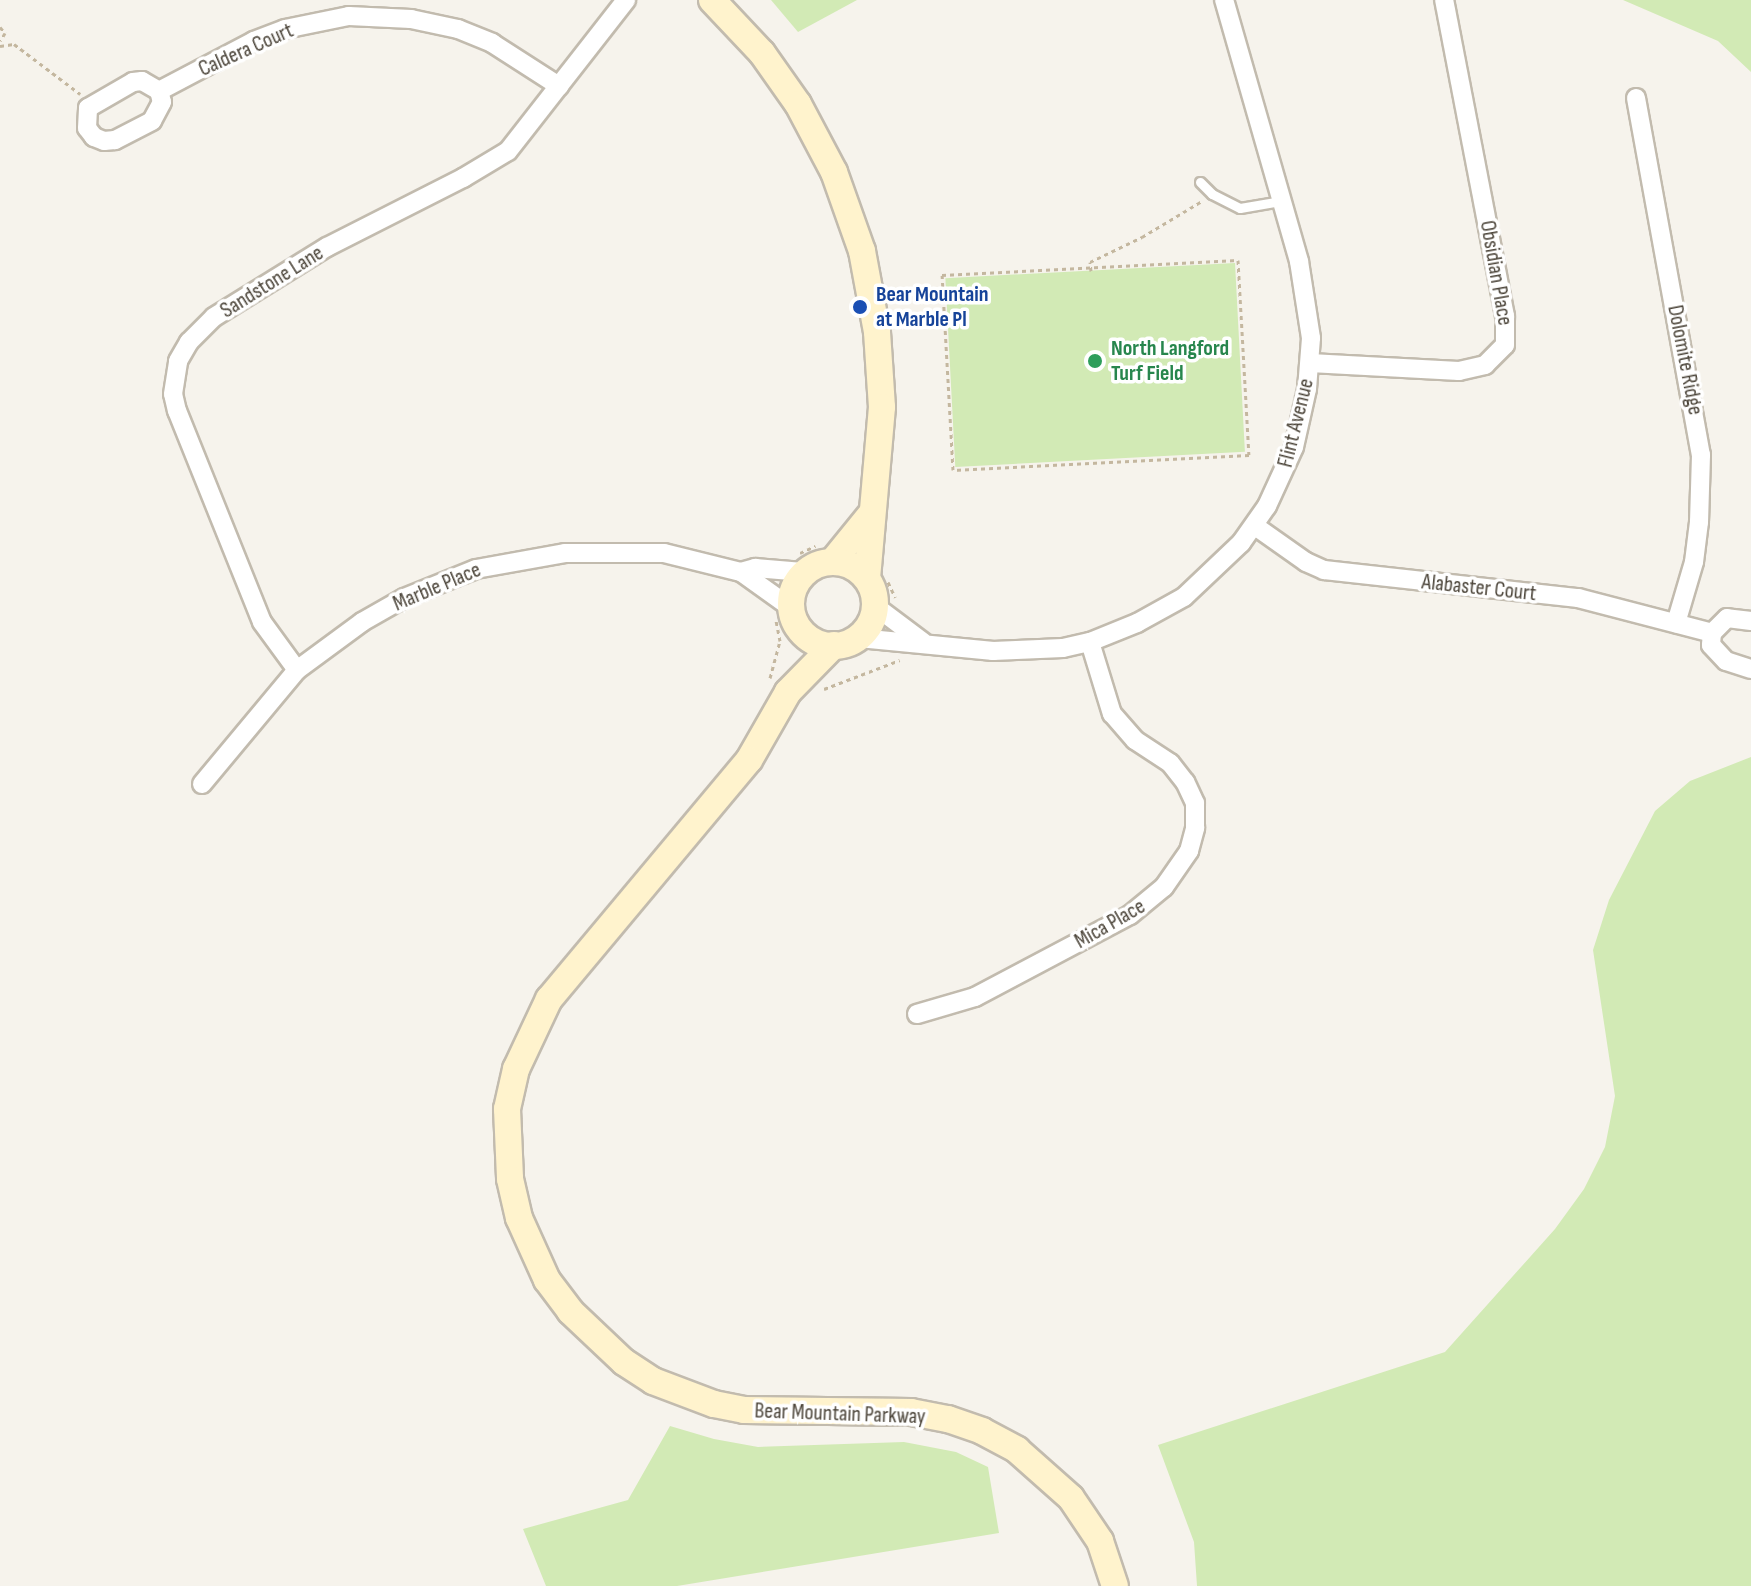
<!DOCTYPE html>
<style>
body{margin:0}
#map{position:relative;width:1751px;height:1586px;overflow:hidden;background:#f6f3ec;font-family:"Sofia Sans Condensed",sans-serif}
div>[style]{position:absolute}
.green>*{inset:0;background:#d2eab5;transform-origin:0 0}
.path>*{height:3px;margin-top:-1.5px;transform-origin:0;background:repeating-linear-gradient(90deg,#c4b79f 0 4px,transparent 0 8px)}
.roads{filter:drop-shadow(2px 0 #c2bbae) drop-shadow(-2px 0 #c2bbae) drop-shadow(0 2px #c2bbae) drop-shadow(0 -2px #c2bbae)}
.lane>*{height:9px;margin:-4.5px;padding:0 4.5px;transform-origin:4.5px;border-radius:4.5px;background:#fff}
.street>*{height:18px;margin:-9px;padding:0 9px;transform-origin:9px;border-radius:9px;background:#fff}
.secondary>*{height:26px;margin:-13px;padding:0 13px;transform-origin:13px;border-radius:13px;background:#fff3cd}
.secondary>.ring{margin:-13px;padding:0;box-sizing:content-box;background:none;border:26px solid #fff3cd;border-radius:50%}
.dots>*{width:22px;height:22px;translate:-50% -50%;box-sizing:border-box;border:4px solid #fff;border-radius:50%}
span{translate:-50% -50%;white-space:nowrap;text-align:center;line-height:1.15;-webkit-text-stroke:7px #fff;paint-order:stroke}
.street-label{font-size:22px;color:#4b4439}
.transit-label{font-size:22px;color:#164399;font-weight:700}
.left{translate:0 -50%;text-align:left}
.leisure-label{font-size:22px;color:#27864d;font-weight:700}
</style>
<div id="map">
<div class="green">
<div style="clip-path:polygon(771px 0,857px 0,798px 32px)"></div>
<div style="clip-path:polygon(1623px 0,1751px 0,1751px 72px,1718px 41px)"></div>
<div style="left:1235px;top:263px;width:189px;height:290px;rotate:87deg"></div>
<div style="clip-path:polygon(1751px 757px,1751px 1586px,1197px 1586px,1194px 1542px,1158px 1445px,1445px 1352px,1555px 1229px,1584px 1189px,1605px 1147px,1615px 1096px,1593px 950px,1609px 900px,1655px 811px,1690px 781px)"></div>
<div style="clip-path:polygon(670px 1426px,714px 1439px,758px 1447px,904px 1442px,956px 1452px,988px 1467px,999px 1533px,677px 1586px,546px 1586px,523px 1529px,628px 1500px)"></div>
</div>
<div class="path">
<div style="left:0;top:27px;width:8px;rotate:50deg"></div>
<div style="left:5px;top:33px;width:9px;rotate:122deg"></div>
<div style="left:0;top:46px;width:14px;rotate:-8deg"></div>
<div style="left:14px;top:44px;width:83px;rotate:37.1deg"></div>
<div style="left:1238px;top:260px;width:195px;rotate:86.8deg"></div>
<div style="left:1249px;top:455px;width:296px;rotate:177.1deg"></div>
<div style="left:953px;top:470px;width:195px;rotate:-93.2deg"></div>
<div style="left:942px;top:275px;width:296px;rotate:-2.9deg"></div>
<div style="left:1091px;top:271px;width:9px;rotate:-96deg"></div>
<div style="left:1090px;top:262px;width:58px;rotate:-25.7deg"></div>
<div style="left:1142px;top:237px;width:70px;rotate:-31deg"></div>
<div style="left:800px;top:553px;width:17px;rotate:-25deg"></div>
<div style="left:888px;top:582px;width:17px;rotate:65deg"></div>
<div style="left:770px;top:678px;width:38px;rotate:-75deg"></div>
<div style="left:780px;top:641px;width:21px;rotate:-101deg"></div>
<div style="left:824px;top:689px;width:81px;rotate:-20.9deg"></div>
</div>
<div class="roads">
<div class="lane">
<div style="left:1200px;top:182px;width:17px;rotate:45deg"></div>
<div style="left:1212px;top:194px;width:31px;rotate:27deg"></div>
<div style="left:1240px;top:208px;width:42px;rotate:-9.7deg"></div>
</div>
<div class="street">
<div style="left:142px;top:81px;width:20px;rotate:30deg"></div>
<div style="left:159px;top:91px;width:11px;rotate:75deg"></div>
<div style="left:162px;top:102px;width:21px;rotate:118deg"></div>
<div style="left:152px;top:121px;width:42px;rotate:152.8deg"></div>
<div style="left:115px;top:140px;width:11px;rotate:175deg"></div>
<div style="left:104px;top:141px;width:11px;rotate:-158deg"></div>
<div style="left:94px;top:137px;width:11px;rotate:-128deg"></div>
<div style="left:87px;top:128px;width:20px;rotate:-87deg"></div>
<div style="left:88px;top:108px;width:52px;rotate:-30deg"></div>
<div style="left:133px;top:82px;width:9px;rotate:-6deg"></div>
<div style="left:159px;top:91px;width:107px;rotate:-27.8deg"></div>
<div style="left:254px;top:41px;width:33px;rotate:-21deg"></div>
<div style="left:285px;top:29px;width:65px;rotate:-11.5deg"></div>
<div style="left:349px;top:16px;width:62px;rotate:2.8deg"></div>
<div style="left:411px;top:19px;width:48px;rotate:12deg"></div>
<div style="left:458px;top:29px;width:37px;rotate:22deg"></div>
<div style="left:492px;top:43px;width:80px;rotate:32.7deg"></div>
<div style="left:1636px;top:98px;width:363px;rotate:79.7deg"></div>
<div style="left:1701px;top:455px;width:67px;rotate:91.7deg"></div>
<div style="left:1699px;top:522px;width:40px;rotate:97.1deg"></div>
<div style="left:1694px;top:562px;width:64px;rotate:106.4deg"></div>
<div style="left:1310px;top:363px;width:149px;rotate:3.1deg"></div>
<div style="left:1459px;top:371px;width:27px;rotate:-13deg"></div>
<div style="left:1485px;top:365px;width:28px;rotate:-45deg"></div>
<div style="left:1505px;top:345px;width:29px;rotate:-90deg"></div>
<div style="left:1505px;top:316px;width:322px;rotate:-100.9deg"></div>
<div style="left:1255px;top:526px;width:62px;rotate:35.2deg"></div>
<div style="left:1306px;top:562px;width:20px;rotate:24deg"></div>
<div style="left:1324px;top:570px;width:256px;rotate:6.3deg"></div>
<div style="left:1578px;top:598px;width:138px;rotate:14.6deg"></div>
<div style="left:741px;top:572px;width:15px;rotate:-16deg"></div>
<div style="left:755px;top:568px;width:48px;rotate:4.8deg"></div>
<div style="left:875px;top:606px;width:60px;rotate:36.9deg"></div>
<div style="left:1751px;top:621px;width:24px;rotate:-173deg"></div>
<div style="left:1727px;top:618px;width:21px;rotate:135deg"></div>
<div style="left:1712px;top:633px;width:12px;rotate:95deg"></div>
<div style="left:1711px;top:645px;width:22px;rotate:47deg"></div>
<div style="left:1726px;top:661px;width:26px;rotate:18deg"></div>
<div style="left:859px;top:638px;width:135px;rotate:5.5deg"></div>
<div style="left:993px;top:651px;width:70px;rotate:-2.5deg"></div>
<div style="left:1063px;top:648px;width:28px;rotate:-13deg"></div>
<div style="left:1090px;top:642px;width:51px;rotate:-22deg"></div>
<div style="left:1137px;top:623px;width:54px;rotate:-29deg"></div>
<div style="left:1184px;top:597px;width:79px;rotate:-43.5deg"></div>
<div style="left:1241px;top:543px;width:45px;rotate:-54.9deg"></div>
<div style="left:1267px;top:506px;width:65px;rotate:-65.4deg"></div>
<div style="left:1294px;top:447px;width:59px;rotate:-77.4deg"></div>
<div style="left:1307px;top:389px;width:51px;rotate:-85.5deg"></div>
<div style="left:1311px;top:338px;width:78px;rotate:-98.9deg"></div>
<div style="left:1299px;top:261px;width:272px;rotate:-106deg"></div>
<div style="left:297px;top:670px;width:59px;rotate:-126.1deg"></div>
<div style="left:262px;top:622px;width:227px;rotate:-111.9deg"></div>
<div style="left:177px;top:411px;width:17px;rotate:-103deg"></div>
<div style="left:173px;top:394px;width:33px;rotate:-81deg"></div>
<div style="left:178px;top:361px;width:22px;rotate:-60deg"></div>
<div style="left:189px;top:342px;width:35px;rotate:-45deg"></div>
<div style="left:214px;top:317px;width:133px;rotate:-31.8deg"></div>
<div style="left:327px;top:247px;width:153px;rotate:-26.9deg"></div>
<div style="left:463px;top:178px;width:52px;rotate:-31deg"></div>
<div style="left:508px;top:151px;width:192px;rotate:-52deg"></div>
<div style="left:202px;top:784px;width:148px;rotate:-50.2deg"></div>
<div style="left:297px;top:670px;width:81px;rotate:-36.4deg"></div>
<div style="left:362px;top:622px;width:48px;rotate:-29.7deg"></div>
<div style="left:404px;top:598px;width:78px;rotate:-21.9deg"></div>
<div style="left:476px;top:569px;width:90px;rotate:-10.2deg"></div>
<div style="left:565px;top:553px;width:99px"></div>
<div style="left:664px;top:553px;width:79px;rotate:13.9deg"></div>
<div style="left:741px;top:572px;width:60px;rotate:35.5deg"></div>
<div style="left:917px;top:1014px;width:60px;rotate:-16.3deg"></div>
<div style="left:975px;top:997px;width:175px;rotate:-27.9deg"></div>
<div style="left:1130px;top:915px;width:44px;rotate:-39.5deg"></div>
<div style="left:1164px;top:887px;width:44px;rotate:-55.2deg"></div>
<div style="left:1189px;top:851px;width:24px;rotate:-75deg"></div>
<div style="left:1195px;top:828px;width:25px;rotate:-90deg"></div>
<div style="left:1195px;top:803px;width:23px;rotate:-115deg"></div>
<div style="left:1185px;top:782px;width:24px;rotate:-128deg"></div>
<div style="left:1170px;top:763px;width:42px;rotate:-146.7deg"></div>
<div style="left:1135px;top:740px;width:35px;rotate:-131deg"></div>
<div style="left:1112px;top:714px;width:75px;rotate:-107deg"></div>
</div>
<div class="secondary">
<div style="left:712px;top:0;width:73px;rotate:46.7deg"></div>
<div style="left:762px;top:53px;width:62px;rotate:54.8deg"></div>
<div style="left:798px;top:104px;width:77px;rotate:62.1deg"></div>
<div style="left:834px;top:172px;width:84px;rotate:70.5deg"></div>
<div style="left:862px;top:251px;width:82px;rotate:79.5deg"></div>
<div style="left:877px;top:332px;width:75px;rotate:86.2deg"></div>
<div style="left:882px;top:407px;width:171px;rotate:95deg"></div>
<div style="left:833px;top:561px;width:60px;rotate:-51deg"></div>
<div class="ring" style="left:791px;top:562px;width:58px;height:58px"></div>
<div style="left:834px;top:645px;width:66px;rotate:134.4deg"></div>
<div style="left:788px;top:692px;width:78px;rotate:119.8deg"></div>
<div style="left:749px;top:760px;width:312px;rotate:129.9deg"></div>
<div style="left:549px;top:999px;width:77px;rotate:115.2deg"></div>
<div style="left:516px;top:1069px;width:41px;rotate:102.7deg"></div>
<div style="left:507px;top:1109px;width:70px;rotate:87.5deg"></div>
<div style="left:510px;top:1179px;width:40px;rotate:77deg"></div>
<div style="left:519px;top:1218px;width:68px;rotate:65.7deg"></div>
<div style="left:547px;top:1280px;width:39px;rotate:53deg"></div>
<div style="left:570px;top:1311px;width:74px;rotate:43.4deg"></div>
<div style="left:624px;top:1362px;width:35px;rotate:33deg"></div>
<div style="left:653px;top:1381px;width:65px;rotate:20.7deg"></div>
<div style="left:714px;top:1404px;width:31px;rotate:11deg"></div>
<div style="left:744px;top:1410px;width:167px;rotate:0.7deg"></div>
<div style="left:911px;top:1412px;width:38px;rotate:11deg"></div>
<div style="left:948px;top:1419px;width:36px;rotate:19deg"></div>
<div style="left:982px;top:1431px;width:40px;rotate:28deg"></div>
<div style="left:1017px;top:1450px;width:72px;rotate:41.6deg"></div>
<div style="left:1071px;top:1498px;width:52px;rotate:56deg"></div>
<div style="left:1100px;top:1541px;width:47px;rotate:71.6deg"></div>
</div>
</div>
<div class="dots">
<div style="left:860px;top:307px;background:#1a4fb4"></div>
<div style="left:1095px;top:361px;background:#2e9e5b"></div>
</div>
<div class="street-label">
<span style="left:246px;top:50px;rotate:-24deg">Caldera Court</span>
<span style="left:1496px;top:273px;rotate:80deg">Obsidian Place</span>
<span style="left:272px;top:282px;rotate:-32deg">Sandstone Lane</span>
<span style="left:1685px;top:360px;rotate:79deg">Dolomite Ridge</span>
<span style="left:1296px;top:423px;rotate:-76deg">Flint Avenue</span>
<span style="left:437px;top:587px;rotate:-23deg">Marble Place</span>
<span style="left:1479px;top:588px;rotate:6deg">Alabaster Court</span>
<span style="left:1110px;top:924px;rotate:-30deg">Mica Place</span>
<span style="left:840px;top:1414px;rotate:2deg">Bear Mountain Parkway</span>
</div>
<div class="transit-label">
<span class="left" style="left:876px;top:307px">Bear Mountain<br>at Marble Pl</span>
</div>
<div class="leisure-label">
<span class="left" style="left:1111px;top:361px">North Langford<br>Turf Field</span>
</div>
</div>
